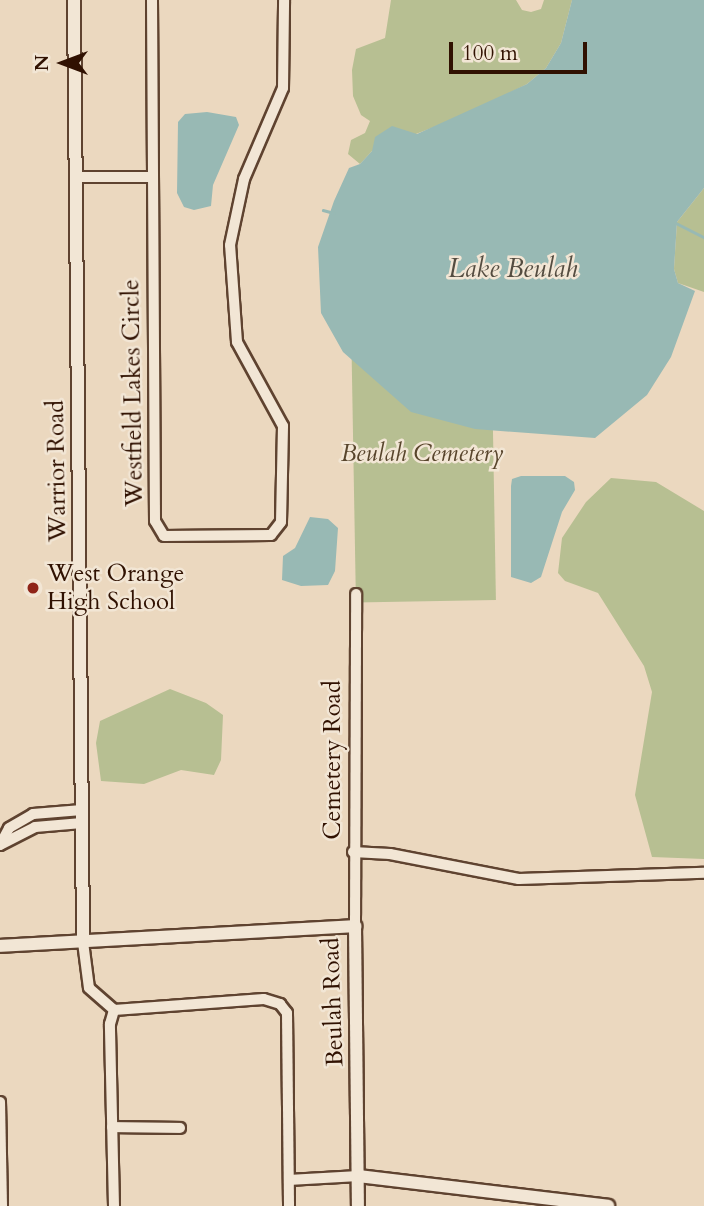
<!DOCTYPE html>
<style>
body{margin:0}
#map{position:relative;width:704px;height:1206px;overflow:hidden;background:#ebd8bf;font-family:Cardo,serif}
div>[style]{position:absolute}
.green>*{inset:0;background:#b7bf92;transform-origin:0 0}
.water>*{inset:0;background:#98b9b4}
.stream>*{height:2.5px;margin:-1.25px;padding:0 1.25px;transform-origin:1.25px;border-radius:1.25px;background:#98b9b4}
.roads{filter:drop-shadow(2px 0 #5f4330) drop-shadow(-2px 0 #5f4330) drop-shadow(0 2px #5f4330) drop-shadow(0 -2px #5f4330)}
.minor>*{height:10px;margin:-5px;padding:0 5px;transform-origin:5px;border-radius:5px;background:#f2e6d5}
.tertiary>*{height:12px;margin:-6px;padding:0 6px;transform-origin:6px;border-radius:6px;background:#f2e6d5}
.dots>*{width:19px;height:19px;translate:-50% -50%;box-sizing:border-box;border:4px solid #f2e6d5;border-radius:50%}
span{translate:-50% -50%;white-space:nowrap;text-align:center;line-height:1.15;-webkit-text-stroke:5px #f2e6d5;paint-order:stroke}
.street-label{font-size:24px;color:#301101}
.park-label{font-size:24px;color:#58452c;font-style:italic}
.poi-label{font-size:24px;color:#301101}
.left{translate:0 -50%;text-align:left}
.water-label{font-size:26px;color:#544c40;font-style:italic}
.north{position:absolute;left:28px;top:28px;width:70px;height:70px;-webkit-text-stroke:5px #f2e6d5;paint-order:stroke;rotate:270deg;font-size:19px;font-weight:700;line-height:28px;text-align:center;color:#301101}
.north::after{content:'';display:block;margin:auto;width:24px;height:32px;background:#301101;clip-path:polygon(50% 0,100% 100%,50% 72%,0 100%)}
.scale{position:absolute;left:449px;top:42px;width:138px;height:32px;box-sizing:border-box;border:4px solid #301101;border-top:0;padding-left:9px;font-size:21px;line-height:24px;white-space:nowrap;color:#301101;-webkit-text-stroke:5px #f2e6d5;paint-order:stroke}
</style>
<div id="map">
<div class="green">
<div style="clip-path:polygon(391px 0,516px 0,522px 10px,531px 12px,541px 9px,544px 0,572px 0,561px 43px,546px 68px,527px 84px,470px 113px,372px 151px,360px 164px,348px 154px,351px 140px,365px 133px,370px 121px,361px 115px,353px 96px,352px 70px,356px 49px,385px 38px)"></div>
<div style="clip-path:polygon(704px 188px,704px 292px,678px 283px,674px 269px,677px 222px)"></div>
<div style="left:491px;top:318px;width:282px;height:140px;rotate:89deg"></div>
<div style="clip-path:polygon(611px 478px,656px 482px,704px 511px,704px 859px,652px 857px,635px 795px,652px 692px,644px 666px,598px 593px,565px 581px,558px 573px,562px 538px,586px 502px)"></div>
<div style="clip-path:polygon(170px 689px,206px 703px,223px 715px,221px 760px,214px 775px,181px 770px,144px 784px,101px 781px,96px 743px,100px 721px)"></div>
</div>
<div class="water">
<div style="clip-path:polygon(572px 0,704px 0,704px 188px,677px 222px,674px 269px,678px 283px,695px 291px,671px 357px,647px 395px,595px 438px,475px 429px,411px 412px,343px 352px,321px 313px,318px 247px,334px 201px,349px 168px,360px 164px,372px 151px,375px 137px,392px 126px,417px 134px,527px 84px,546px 68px,561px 43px)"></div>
<div style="clip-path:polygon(207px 112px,236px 117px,239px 125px,213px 185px,211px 206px,194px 210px,184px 207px,177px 193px,178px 122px,185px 114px)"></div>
<div style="clip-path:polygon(521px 476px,565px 476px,574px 482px,575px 490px,562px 512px,541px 577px,531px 583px,511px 577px,511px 486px,512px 479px)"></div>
<div style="clip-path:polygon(310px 517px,328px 519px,338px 528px,335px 571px,328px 585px,301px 586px,282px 580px,283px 556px,295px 548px)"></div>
</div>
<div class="stream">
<div style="left:323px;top:210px;width:11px;rotate:15deg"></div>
<div style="left:676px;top:223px;width:31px;rotate:27deg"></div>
</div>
<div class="roads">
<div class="minor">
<div style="left:152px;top:0;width:521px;rotate:89.67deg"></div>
<div style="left:155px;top:521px;width:17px;rotate:59deg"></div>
<div style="left:164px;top:536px;width:107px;rotate:-0.5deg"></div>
<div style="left:271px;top:535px;width:16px;rotate:-52deg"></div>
<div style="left:281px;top:522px;width:96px;rotate:-88.8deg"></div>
<div style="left:283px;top:426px;width:96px;rotate:-118.7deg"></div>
<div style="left:237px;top:342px;width:97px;rotate:-94.1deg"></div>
<div style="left:230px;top:245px;width:67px;rotate:-78deg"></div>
<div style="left:244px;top:179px;width:99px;rotate:-66.8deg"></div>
<div style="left:283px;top:88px;width:88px;rotate:-89.3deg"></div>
<div style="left:76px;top:177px;width:75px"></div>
<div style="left:0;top:845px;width:19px;rotate:-62deg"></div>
<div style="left:9px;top:828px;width:28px;rotate:-30deg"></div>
<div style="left:33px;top:814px;width:49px;rotate:-4.7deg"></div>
<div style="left:0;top:845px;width:39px;rotate:-27deg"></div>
<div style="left:35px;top:827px;width:47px;rotate:-4.9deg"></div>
<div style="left:353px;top:852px;width:37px;rotate:3deg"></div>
<div style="left:390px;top:854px;width:131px;rotate:11deg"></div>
<div style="left:519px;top:879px;width:185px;rotate:-1.9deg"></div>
<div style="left:355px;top:926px;width:332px;rotate:-89.8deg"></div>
<div style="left:83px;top:942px;width:46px;rotate:82.6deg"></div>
<div style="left:89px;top:988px;width:33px;rotate:41deg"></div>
<div style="left:0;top:1102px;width:104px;rotate:88.9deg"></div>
<div style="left:112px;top:1127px;width:68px;rotate:0.8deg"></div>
<div style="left:289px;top:1180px;width:69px;rotate:-3.3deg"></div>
<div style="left:114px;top:1206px;width:182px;rotate:-91.3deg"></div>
<div style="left:110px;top:1024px;width:15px;rotate:-74deg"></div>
<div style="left:114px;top:1010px;width:150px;rotate:-4.2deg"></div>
<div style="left:264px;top:999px;width:17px;rotate:17deg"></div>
<div style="left:280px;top:1004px;width:11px;rotate:52deg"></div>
<div style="left:287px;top:1013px;width:193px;rotate:89.4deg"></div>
</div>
<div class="tertiary">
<div style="left:74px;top:0;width:942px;rotate:89.45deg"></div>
<div style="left:0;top:946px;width:356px;rotate:-3.2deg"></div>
<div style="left:355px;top:926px;width:280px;rotate:89.4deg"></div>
<div style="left:358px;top:1176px;width:252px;rotate:6.8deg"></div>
</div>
</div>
<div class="dots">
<div style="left:33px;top:588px;background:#8f2418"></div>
</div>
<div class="street-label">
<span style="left:133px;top:393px;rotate:-91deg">Westfield Lakes Circle</span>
<span style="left:57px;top:471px;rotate:-91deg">Warrior Road</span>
<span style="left:333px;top:760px;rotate:-90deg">Cemetery Road</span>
<span style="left:333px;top:1002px;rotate:-92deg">Beulah Road</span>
</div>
<div class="park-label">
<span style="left:422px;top:454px">Beulah Cemetery</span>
</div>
<div class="poi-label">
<span class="left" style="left:47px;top:588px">West Orange<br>High School</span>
</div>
<div class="water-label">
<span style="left:513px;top:269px">Lake Beulah</span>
</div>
<div class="north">N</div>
<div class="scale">100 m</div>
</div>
